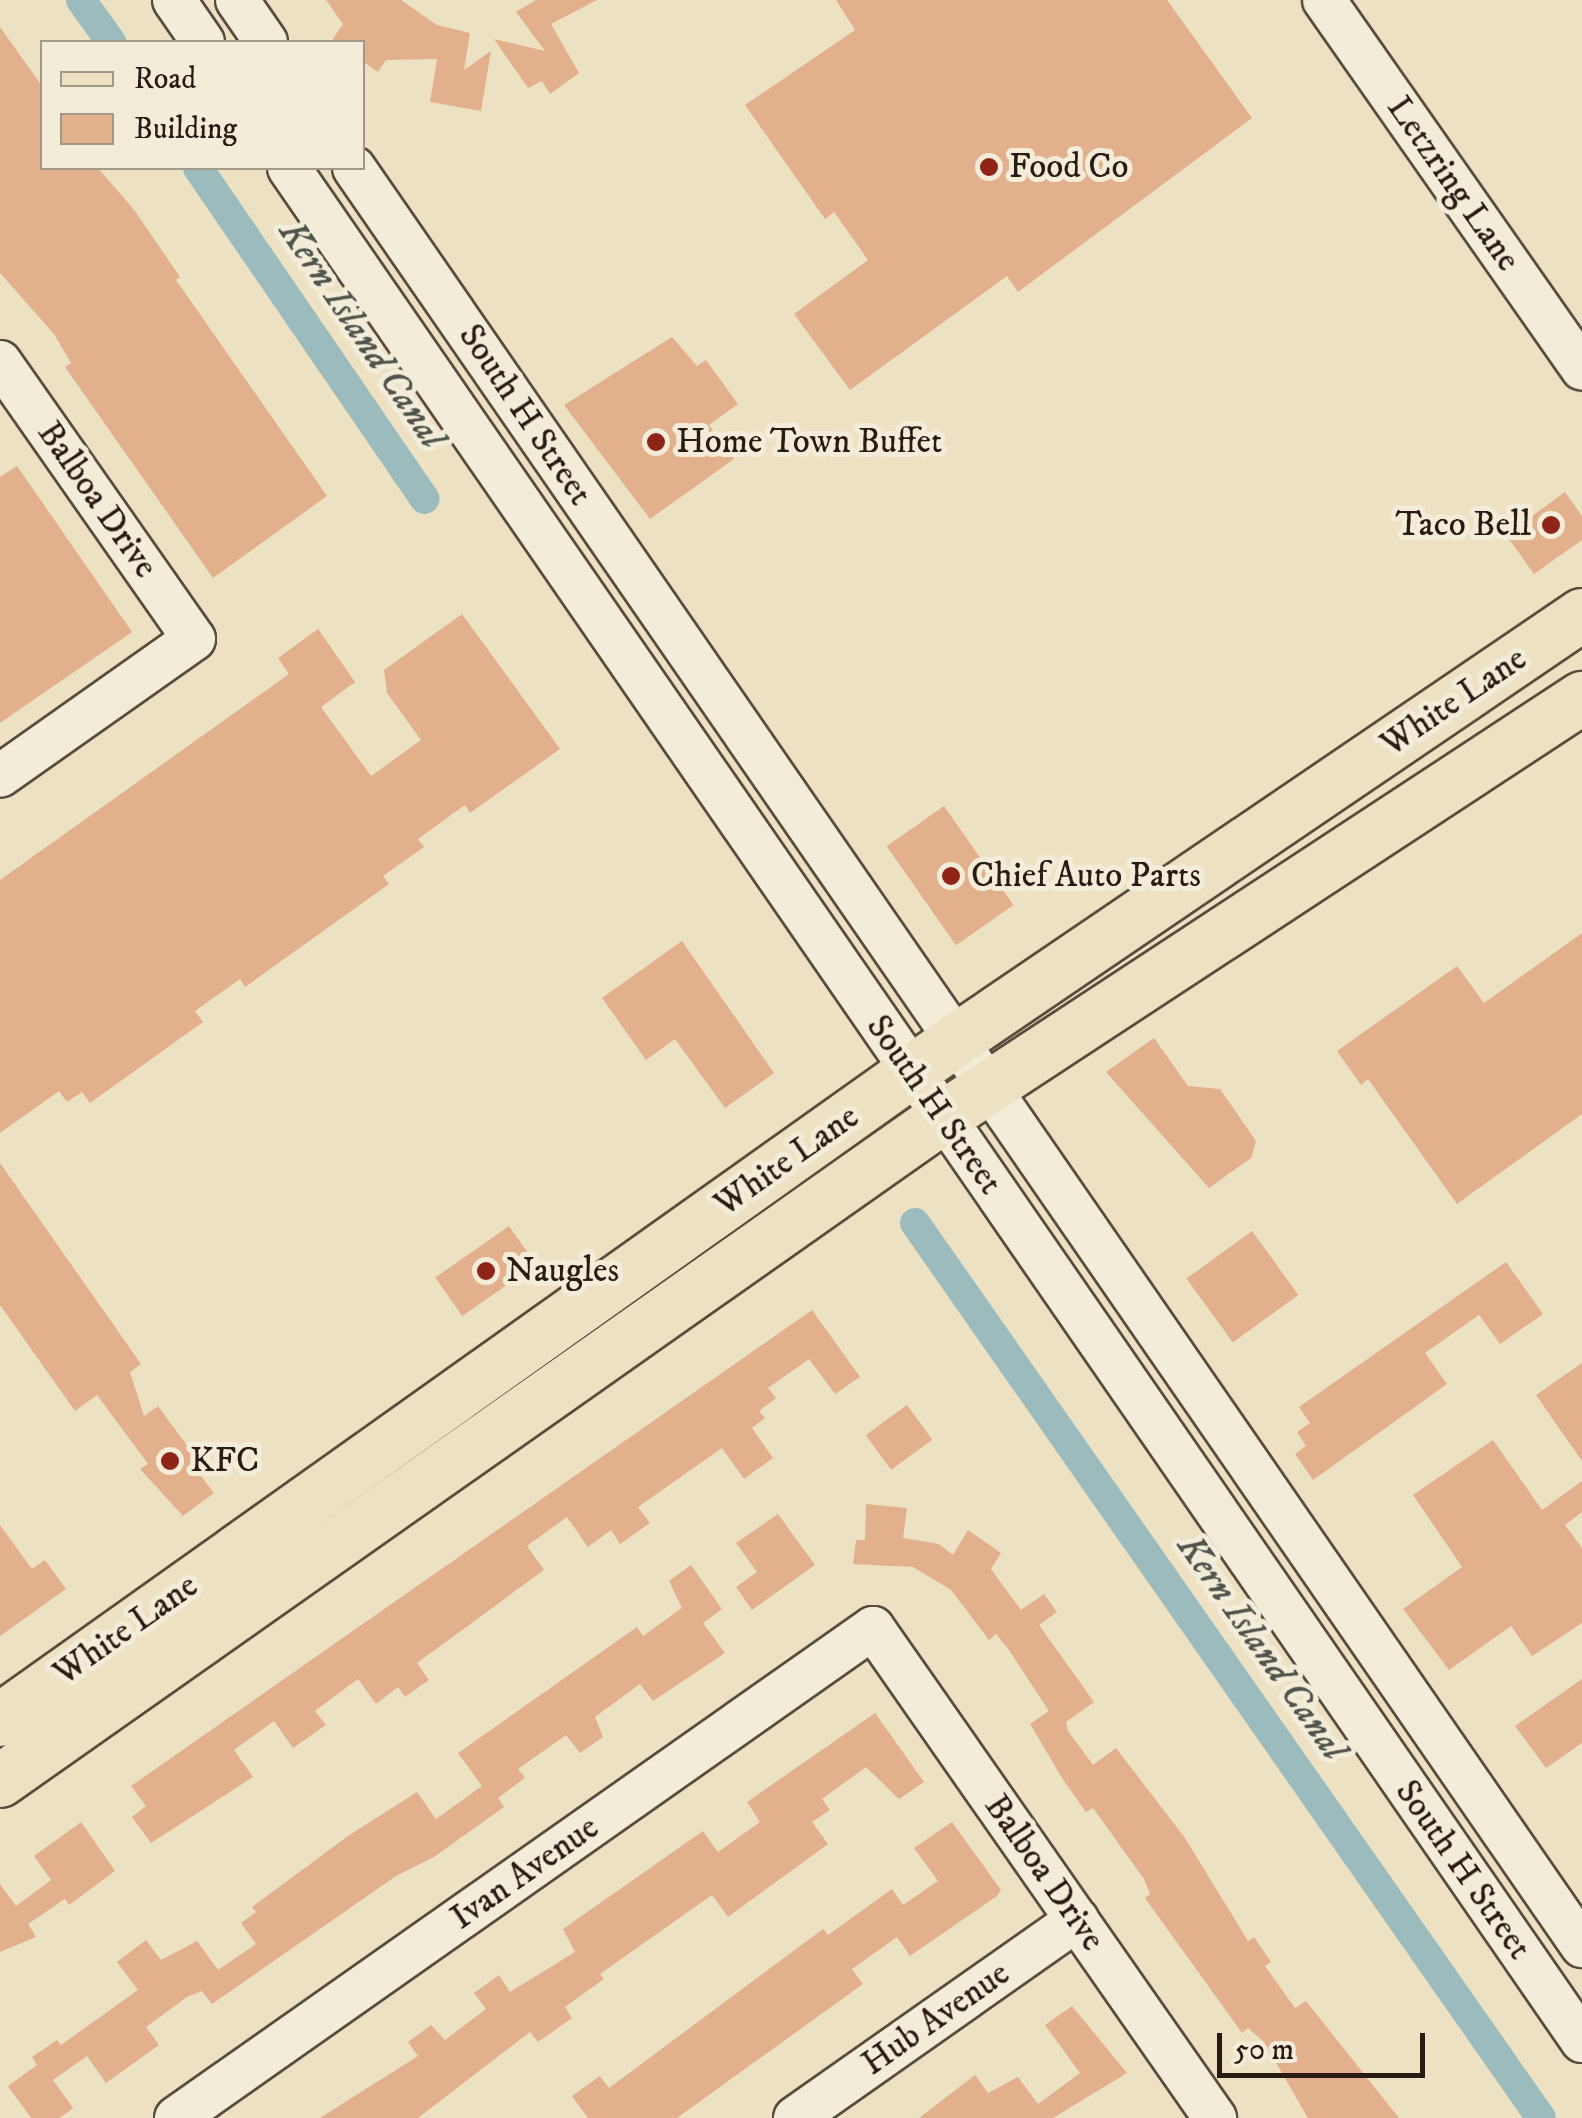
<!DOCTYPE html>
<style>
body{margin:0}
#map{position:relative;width:1582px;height:2118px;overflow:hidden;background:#ece1c3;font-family:"IM FELL DW Pica",serif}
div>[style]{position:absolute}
.canal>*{height:30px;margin:-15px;padding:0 15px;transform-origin:15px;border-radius:15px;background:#9cbbbd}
.building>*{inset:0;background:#e2b08c;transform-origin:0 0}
.roads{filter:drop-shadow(2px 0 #594c3e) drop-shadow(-2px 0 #594c3e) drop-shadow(0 2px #594c3e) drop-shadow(0 -2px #594c3e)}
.minor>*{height:42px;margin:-21px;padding:0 21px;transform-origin:21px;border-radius:21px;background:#f3ecd8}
.major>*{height:52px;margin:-26px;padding:0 26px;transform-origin:26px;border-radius:26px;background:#ece1c3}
.dots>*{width:28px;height:28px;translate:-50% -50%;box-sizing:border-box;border:5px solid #f3ecd8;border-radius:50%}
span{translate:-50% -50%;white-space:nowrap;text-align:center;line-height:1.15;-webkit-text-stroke:10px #f3ecd8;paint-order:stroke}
.poi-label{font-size:35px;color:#281b11}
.left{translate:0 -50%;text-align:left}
.right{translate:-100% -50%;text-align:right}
.street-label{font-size:35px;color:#281b11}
.water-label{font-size:38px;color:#51534d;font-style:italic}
.legend{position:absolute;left:40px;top:40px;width:325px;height:130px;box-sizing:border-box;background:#f3ecd8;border:2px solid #a29888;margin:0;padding:12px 18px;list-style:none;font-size:30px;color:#281b11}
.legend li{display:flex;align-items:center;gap:20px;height:50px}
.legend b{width:50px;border:2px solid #a29888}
.scale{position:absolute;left:1217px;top:2033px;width:208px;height:45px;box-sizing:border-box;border:5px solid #281b11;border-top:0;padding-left:12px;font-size:30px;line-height:35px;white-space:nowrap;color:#281b11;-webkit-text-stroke:8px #f3ecd8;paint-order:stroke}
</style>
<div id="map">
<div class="canal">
<div style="left:81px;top:0;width:52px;rotate:54.5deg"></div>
<div style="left:198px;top:168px;width:401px;rotate:55.6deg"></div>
<div style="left:915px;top:1223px;width:1092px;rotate:55.03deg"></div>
</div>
<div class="building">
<div style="clip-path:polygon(326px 0,401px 0,437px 25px,470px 33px,464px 70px,491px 51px,481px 111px,430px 102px,437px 59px,386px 60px,378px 72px,362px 61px,362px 42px,331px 42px,343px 24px)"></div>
<div style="clip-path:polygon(536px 0,597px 0,551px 24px,579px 73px,550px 94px,542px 81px,528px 88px,494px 39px,545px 51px,516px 12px)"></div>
<div style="clip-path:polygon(836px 0,1167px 0,1252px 118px,1018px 292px,1007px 276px,850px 390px,794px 314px,868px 260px,834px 212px,825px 219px,745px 105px,855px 30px)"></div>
<div style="clip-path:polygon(0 27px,42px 86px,42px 168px,98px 168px,135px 211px,180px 277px,176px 280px,327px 496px,213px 578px,65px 367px,71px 363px,54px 334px,0 273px)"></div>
<div style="clip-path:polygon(672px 337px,697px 366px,706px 360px,738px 404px,709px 425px,734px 459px,650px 519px,564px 405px)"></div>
<div style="clip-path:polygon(17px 466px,132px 632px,0 723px,0 477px)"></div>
<div style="clip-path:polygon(1565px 492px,1582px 516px,1582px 540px,1534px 574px,1506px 535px)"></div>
<div style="clip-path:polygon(462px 614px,560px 749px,470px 813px,465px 805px,418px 839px,424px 847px,383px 876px,389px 884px,245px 987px,240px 979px,195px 1011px,203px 1022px,90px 1103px,82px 1092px,67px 1102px,59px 1091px,0 1133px,0 880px,289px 674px,278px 658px,318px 629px,355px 682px,321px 707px,371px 776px,421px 740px,387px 693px,384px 670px)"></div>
<div style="left:944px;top:806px;width:121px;height:70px;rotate:55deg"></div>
<div style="clip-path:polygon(1582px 933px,1582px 1114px,1457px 1204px,1368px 1079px,1361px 1085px,1337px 1051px,1457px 966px,1484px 1003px)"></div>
<div style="clip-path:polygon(682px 941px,774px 1073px,725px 1108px,675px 1039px,646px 1060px,602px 998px)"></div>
<div style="clip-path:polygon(1154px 1038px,1188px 1086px,1220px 1089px,1256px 1141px,1251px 1158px,1209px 1188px,1106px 1072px)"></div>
<div style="clip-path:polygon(0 1163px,141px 1364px,130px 1372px,144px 1416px,158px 1406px,197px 1459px,191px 1463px,214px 1493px,183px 1516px,140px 1469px,148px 1464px,97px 1395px,75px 1411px,0 1305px)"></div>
<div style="left:509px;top:1226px;width:47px;height:90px;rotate:55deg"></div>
<div style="left:1252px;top:1231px;width:79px;height:81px;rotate:54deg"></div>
<div style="clip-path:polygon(1506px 1262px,1543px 1314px,1500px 1344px,1479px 1315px,1425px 1353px,1447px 1384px,1313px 1480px,1295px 1454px,1306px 1446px,1297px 1432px,1310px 1423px,1299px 1407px)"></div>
<div style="clip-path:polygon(812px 1310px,860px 1377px,835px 1394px,809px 1359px,768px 1388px,776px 1398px,759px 1411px,765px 1418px,752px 1428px,773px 1458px,744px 1479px,722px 1448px,638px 1507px,650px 1523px,620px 1544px,611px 1530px,588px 1547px,567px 1517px,527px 1546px,544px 1570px,417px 1663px,429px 1680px,405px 1697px,398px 1687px,376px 1704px,358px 1679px,315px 1711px,326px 1725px,293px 1748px,274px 1721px,234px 1750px,253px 1777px,151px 1843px,132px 1817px,146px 1806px,131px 1786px)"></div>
<div style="clip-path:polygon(1582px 1363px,1582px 1461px,1536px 1395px)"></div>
<div style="left:907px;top:1405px;width:43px;height:51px;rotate:54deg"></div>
<div style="clip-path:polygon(1493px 1440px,1542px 1510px,1582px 1481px,1582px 1512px,1565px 1525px,1582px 1548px,1582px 1623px,1532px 1656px,1511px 1626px,1449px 1670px,1403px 1609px,1462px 1567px,1413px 1495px)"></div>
<div style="clip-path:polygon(866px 1504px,907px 1508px,903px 1538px,939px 1544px,953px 1555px,968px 1530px,1001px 1553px,991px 1569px,1021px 1610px,1044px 1594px,1057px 1612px,1039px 1625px,1094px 1702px,1066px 1722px,1068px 1731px,1093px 1765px,1116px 1748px,1185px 1838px,1248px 1941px,1254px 1937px,1271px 1962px,1265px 1966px,1295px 2008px,1306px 2001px,1399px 2118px,1308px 2118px,1264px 2042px,1248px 2028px,1242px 2033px,1145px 1898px,1150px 1894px,1144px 1879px,1093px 1808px,1086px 1812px,1064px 1781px,1030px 1724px,1049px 1711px,1009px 1650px,996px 1634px,989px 1640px,951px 1590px,913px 1567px,853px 1564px,856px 1540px,865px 1540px)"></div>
<div style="clip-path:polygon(778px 1514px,815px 1565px,752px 1610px,736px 1587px,757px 1572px,736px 1543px)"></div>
<div style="clip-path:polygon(0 1525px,32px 1569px,45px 1560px,66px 1589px,0 1636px)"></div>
<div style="clip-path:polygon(691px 1565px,722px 1609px,703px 1623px,725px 1653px,653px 1701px,640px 1684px,595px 1717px,603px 1737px,580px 1753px,566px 1735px,518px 1769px,525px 1778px,498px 1798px,504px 1807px,434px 1857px,396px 1876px,212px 2004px,202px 1991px,187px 1997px,146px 2027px,159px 2045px,106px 2083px,87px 2056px,53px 2080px,73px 2108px,60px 2118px,31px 2118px,8px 2086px,37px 2065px,32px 2057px,57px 2040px,61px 2045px,138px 1990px,117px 1962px,146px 1940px,161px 1960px,197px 1941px,218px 1970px,256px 1944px,241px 1923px,256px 1912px,252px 1907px,348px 1836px,417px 1792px,436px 1819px,482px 1786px,458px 1753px,637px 1627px,643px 1636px,682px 1608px,669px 1581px)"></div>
<div style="clip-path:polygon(1582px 1679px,1582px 1743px,1546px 1768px,1515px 1726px)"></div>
<div style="clip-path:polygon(875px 1713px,924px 1782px,899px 1799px,866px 1767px,822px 1799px,830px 1810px,812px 1822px,828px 1844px,728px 1917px,712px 1895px,600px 1974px,604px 1979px,565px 2007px,572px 2018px,538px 2042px,530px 2032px,418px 2118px,320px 2118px,418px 2056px,408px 2042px,431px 2025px,445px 2040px,486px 2009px,474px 1993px,499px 1975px,510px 1992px,575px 1952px,563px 1929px,703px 1831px,718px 1852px,760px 1822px,747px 1802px)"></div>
<div style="clip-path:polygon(81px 1822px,115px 1871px,69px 1905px,65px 1899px,28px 1924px,36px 1937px,0 1952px,0 1884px,16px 1906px,51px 1880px,34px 1856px)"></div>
<div style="clip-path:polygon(952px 1822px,1001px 1890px,997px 1896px,910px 1956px,897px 1937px,852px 1969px,863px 1984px,677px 2118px,588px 2118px,572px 2096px,600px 2076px,609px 2088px,823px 1929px,828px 1935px,892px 1889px,903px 1905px,938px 1881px,914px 1848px)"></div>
<div style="clip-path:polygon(1072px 2006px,1127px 2073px,1053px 2118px,919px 2118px,975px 2075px,988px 2093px,1018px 2077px,1038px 2104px,1080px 2073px,1045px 2025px)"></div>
</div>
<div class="roads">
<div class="minor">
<div style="left:174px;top:0;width:51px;rotate:55.4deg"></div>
<div style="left:237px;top:0;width:51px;rotate:55.4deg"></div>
<div style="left:1324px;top:0;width:450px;rotate:55deg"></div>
<div style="left:289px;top:168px;width:2276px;rotate:55.38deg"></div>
<div style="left:354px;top:168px;width:2161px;rotate:55.37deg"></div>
<div style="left:0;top:362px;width:338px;rotate:55deg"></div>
<div style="left:194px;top:639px;width:237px;rotate:144.8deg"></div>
<div style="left:176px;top:2118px;width:852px;rotate:-35.11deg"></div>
<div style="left:873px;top:1628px;width:598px;rotate:55.09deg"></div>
<div style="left:795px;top:2118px;width:345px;rotate:-35.1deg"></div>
</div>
<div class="major">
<div style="left:0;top:1720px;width:1172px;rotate:-35.41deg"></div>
<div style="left:955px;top:1041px;width:758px;rotate:-34.19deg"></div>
<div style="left:0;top:1781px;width:1152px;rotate:-35.14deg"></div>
<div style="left:942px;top:1118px;width:766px;rotate:-33.27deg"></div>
</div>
</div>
<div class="dots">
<div style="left:989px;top:167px;background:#8f2418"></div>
<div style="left:656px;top:442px;background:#8f2418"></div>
<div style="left:1551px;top:525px;background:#8f2418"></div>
<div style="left:951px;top:876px;background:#8f2418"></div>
<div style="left:486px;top:1271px;background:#8f2418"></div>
<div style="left:170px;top:1461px;background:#8f2418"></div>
</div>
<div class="poi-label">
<span class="left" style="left:1009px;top:167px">Food Co</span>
<span class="left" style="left:676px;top:442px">Home Town Buffet</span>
<span class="right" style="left:1531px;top:525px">Taco Bell</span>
<span class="left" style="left:971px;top:876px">Chief Auto Parts</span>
<span class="left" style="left:506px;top:1271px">Naugles</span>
<span class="left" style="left:190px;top:1461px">KFC</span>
</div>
<div class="street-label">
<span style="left:1453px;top:184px;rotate:55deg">Letzring Lane</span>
<span style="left:525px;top:415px;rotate:56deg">South H Street</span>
<span style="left:97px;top:500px;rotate:55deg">Balboa Drive</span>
<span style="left:1454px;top:702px;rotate:-34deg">White Lane</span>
<span style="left:934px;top:1105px;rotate:55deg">South H Street</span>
<span style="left:787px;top:1161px;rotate:-35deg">White Lane</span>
<span style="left:126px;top:1630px;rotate:-35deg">White Lane</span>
<span style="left:1463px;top:1870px;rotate:55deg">South H Street</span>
<span style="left:525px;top:1873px;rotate:-35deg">Ivan Avenue</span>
<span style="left:1044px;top:1873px;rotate:55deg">Balboa Drive</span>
<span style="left:936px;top:2019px;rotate:-35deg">Hub Avenue</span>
</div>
<div class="water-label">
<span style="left:361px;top:335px;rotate:56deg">Kern Island Canal</span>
<span style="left:1261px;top:1648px;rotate:55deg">Kern Island Canal</span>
</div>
<ul class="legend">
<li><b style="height:12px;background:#ece1c3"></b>Road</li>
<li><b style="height:28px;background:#e2b08c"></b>Building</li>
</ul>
<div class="scale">50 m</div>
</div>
